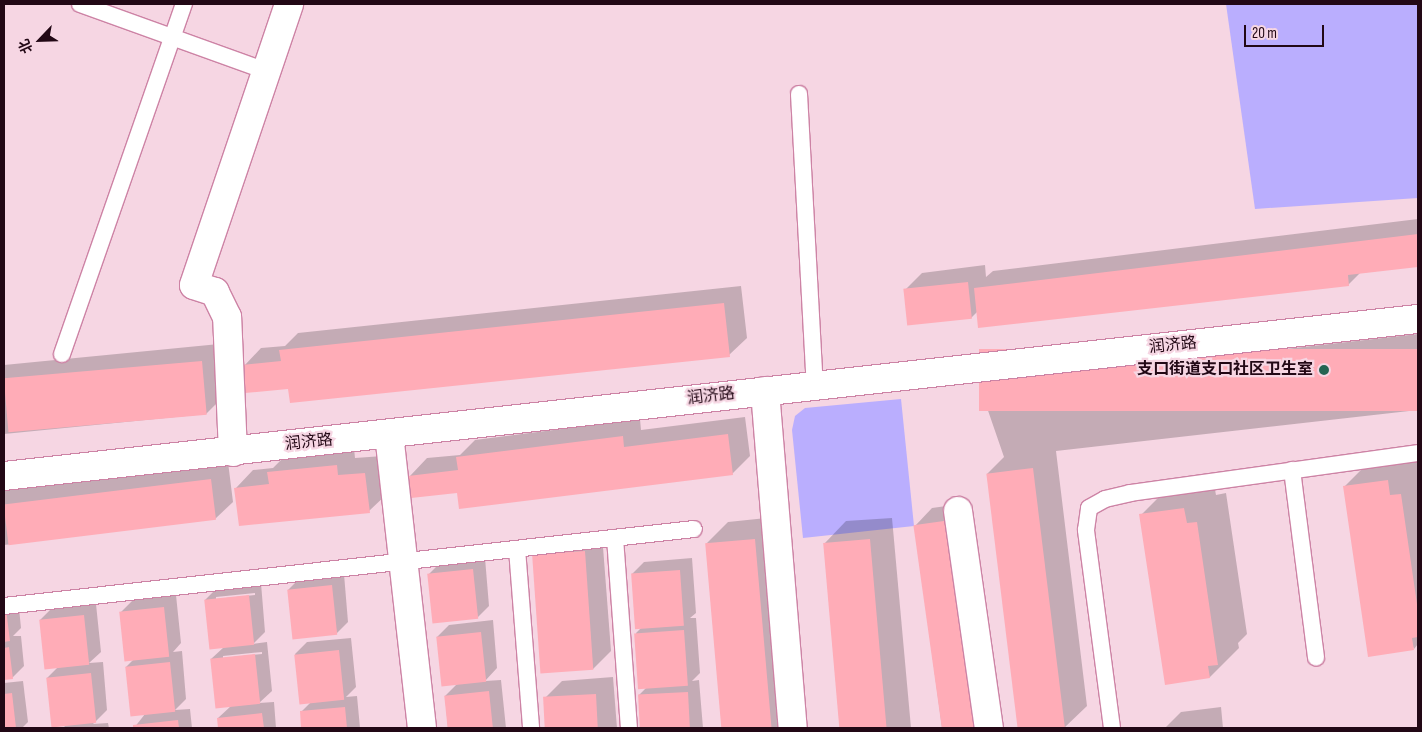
<!DOCTYPE html>
<meta charset="utf-8">
<style>
body{margin:0}
#map{position:relative;width:1422px;height:732px;overflow:hidden;background:#f6d6e3;font-family:"Sofia Sans Condensed","Noto Sans SC",sans-serif}
div>[style]{position:absolute}
.green>*{inset:0;background:#baaefe}
.shadow>*{inset:0;background:#0003}
.building>*{inset:0;background:#ffacb7;transform-origin:0 0}
.roads{filter:drop-shadow(1px 0 #cd83a5) drop-shadow(-1px 0 #cd83a5) drop-shadow(0 1px #cd83a5) drop-shadow(0 -1px #cd83a5)}
.lane>*{height:16px;margin:-8px;padding:0 8px;transform-origin:8px;border-radius:8px;background:#fff}
.street>*{height:28px;margin:-14px;padding:0 14px;transform-origin:14px;border-radius:14px;background:#fff}
.dots>*{width:14px;height:14px;translate:-50% -50%;box-sizing:border-box;border:2px solid #f6d6e3;border-radius:50%}
span{translate:-50% -50%;white-space:nowrap;text-align:center;line-height:1.15;-webkit-text-stroke:4.5px #f6d6e3;paint-order:stroke}
.street-label{font-size:16px;color:#220815}
.poi-label{font-size:16px;color:#220815;font-weight:700}
.right{translate:-100% -50%;text-align:right}
.frame{position:absolute;inset:0;border:5px solid #220815;pointer-events:none}
.north{position:absolute;left:15px;top:15px;width:50px;height:50px;-webkit-text-stroke:4px #f6d6e3;paint-order:stroke;rotate:246deg;font-size:14px;font-weight:700;line-height:20px;text-align:center;color:#220815}
.north::after{content:'';display:block;margin:auto;width:18px;height:22px;background:#220815;clip-path:polygon(50% 0,100% 100%,50% 72%,0 100%)}
.scale{position:absolute;left:1244px;top:25px;width:80px;height:22px;box-sizing:border-box;border:2px solid #220815;border-top:0;padding-left:6px;font-size:15px;line-height:18px;white-space:nowrap;color:#220815;-webkit-text-stroke:4px #f6d6e3;paint-order:stroke}
</style>
<div id="map">
<div class="green">
<div style="clip-path:polygon(1226px 4px,1418px 4px,1418px 198px,1255px 209px)"></div>
<div style="clip-path:polygon(901px 399px,914px 526px,803px 538px,792px 430px,795px 416px,805px 408px)"></div>
</div>
<div class="shadow">
<div style="clip-path:polygon(1418px 219px,1418px 266px,1360px 273px,1348px 285px,978px 311px,971px 318px,905px 290px,922px 273px,985px 265px,986px 277px,993px 271px)"></div>
<div style="clip-path:polygon(741px 286px,747px 338px,729px 355px,290px 387px,244px 366px,261px 348px,285px 346px,298px 333px)"></div>
<div style="clip-path:polygon(1418px 334px,1418px 410px,1056px 451px,1087px 706px,1064px 728px,1020px 728px,987px 474px,1004px 457px,984px 399px,1001px 381px)"></div>
<div style="clip-path:polygon(219px 344px,224px 396px,206px 414px,4px 434px,4px 365px)"></div>
<div style="clip-path:polygon(745px 417px,750px 456px,732px 474px,458px 491px,410px 476px,427px 458px,460px 455px,475px 440px,640px 419px,641px 430px)"></div>
<div style="clip-path:polygon(354px 448px,355px 458px,383px 456px,387px 494px,369px 511px,236px 488px,253px 470px,273px 468px,286px 455px)"></div>
<div style="clip-path:polygon(1373px 458px,1418px 460px,1418px 644px,1414px 649px,1344px 487px)"></div>
<div style="clip-path:polygon(228px 462px,233px 502px,215px 519px,4px 545px,4px 489px)"></div>
<div style="clip-path:polygon(1213px 479px,1216px 495px,1226px 493px,1247px 634px,1238px 643px,1239px 648px,1210px 677px,1166px 684px,1141px 515px,1170px 486px)"></div>
<div style="clip-path:polygon(968px 503px,990px 728px,942px 728px,915px 526px,932px 508px)"></div>
<div style="clip-path:polygon(777px 517px,796px 728px,722px 728px,706px 544px,728px 522px)"></div>
<div style="clip-path:polygon(892px 518px,911px 728px,840px 728px,824px 544px,846px 521px)"></div>
<div style="clip-path:polygon(602px 534px,611px 651px,593px 669px,533px 555px)"></div>
<div style="clip-path:polygon(485px 558px,489px 606px,477px 618px,429px 574px,441px 562px)"></div>
<div style="clip-path:polygon(692px 558px,696px 613px,690px 618px,696px 618px,700px 673px,692px 681px,699px 680px,703px 728px,641px 728px,639px 695px,646px 688px,636px 633px,641px 628px,632px 574px,644px 562px)"></div>
<div style="clip-path:polygon(344px 574px,348px 622px,336px 634px,288px 590px,300px 578px)"></div>
<div style="clip-path:polygon(evenodd,261px 583px,265px 632px,253px 644px,267px 642px,272px 691px,259px 703px,274px 702px,276px 728px,219px 728px,218px 718px,231px 706px,211px 659px,224px 647px,205px 600px,217px 588px,261px 583px,255px 593px,255px 595px,216px 599px,216px 597px,255px 593px,261px 583px,262px 652px,262px 654px,223px 658px,223px 656px,262px 652px)"></div>
<div style="clip-path:polygon(176px 595px,181px 643px,173px 652px,182px 651px,186px 699px,175px 710px,190px 709px,192px 728px,134px 728px,145px 714px,126px 667px,134px 659px,121px 612px,133px 600px)"></div>
<div style="clip-path:polygon(18px 598px,21px 628px,13px 636px,21px 636px,24px 666px,12px 678px,4px 679px,4px 599px)"></div>
<div style="clip-path:polygon(96px 604px,101px 652px,89px 663px,103px 662px,107px 710px,93px 724px,108px 723px,109px 728px,63px 728px,66px 725px,47px 678px,58px 667px,40px 620px,52px 608px)"></div>
<div style="clip-path:polygon(493px 620px,497px 668px,485px 681px,501px 680px,506px 728px,448px 728px,445px 696px,458px 683px,437px 637px,449px 625px)"></div>
<div style="clip-path:polygon(351px 638px,356px 687px,346px 697px,357px 696px,360px 728px,303px 728px,301px 712px,311px 702px,295px 654px,307px 642px)"></div>
<div style="clip-path:polygon(613px 677px,617px 728px,547px 728px,544px 699px,562px 681px)"></div>
<div style="clip-path:polygon(23px 681px,28px 722px,22px 728px,4px 728px,4px 683px)"></div>
<div style="clip-path:polygon(1221px 707px,1223px 728px,1165px 728px,1181px 712px)"></div>
</div>
<div class="building">
<div style="clip-path:polygon(1418px 234px,1418px 267px,1348px 275px,1349px 286px,978px 328px,974px 288px)"></div>
<div style="left:968px;top:282px;width:37px;height:65px;rotate:84deg"></div>
<div style="clip-path:polygon(724px 303px,730px 357px,290px 403px,288px 389px,245px 393px,242px 365px,281px 361px,279px 350px)"></div>
<div style="left:1418px;top:349px;width:62px;height:439px;rotate:90deg"></div>
<div style="left:202px;top:361px;width:54px;height:199px;rotate:85deg"></div>
<div style="clip-path:polygon(728px 434px,733px 475px,459px 509px,457px 493px,411px 498px,408px 476px,458px 470px,456px 457px,623px 436px,624px 447px)"></div>
<div style="clip-path:polygon(337px 465px,338px 475px,365px 473px,370px 513px,239px 526px,234px 488px,269px 484px,267px 472px)"></div>
<div style="left:1033px;top:468px;width:262px;height:47px;rotate:83deg"></div>
<div style="left:211px;top:479px;width:41px;height:209px;rotate:83deg"></div>
<div style="clip-path:polygon(1388px 480px,1390px 495px,1401px 494px,1418px 611px,1418px 637px,1412px 638px,1414px 650px,1368px 657px,1343px 486px)"></div>
<div style="clip-path:polygon(1184px 508px,1187px 523px,1197px 522px,1218px 665px,1208px 666px,1210px 678px,1165px 685px,1139px 514px)"></div>
<div style="left:951px;top:520px;width:210px;height:38px;rotate:82deg"></div>
<div style="left:755px;top:539px;width:190px;height:50px;rotate:85deg"></div>
<div style="left:870px;top:539px;width:190px;height:47px;rotate:85deg"></div>
<div style="left:585px;top:551px;width:119px;height:53px;rotate:86deg"></div>
<div style="left:473px;top:569px;width:50px;height:46px;rotate:84deg"></div>
<div style="left:680px;top:570px;width:56px;height:49px;rotate:86deg"></div>
<div style="left:332px;top:585px;width:50px;height:45px;rotate:84deg"></div>
<div style="left:249px;top:595px;width:50px;height:45px;rotate:84deg"></div>
<div style="left:164px;top:607px;width:50px;height:45px;rotate:84deg"></div>
<div style="clip-path:polygon(4px 609px,6px 609px,10px 641px,4px 642px)"></div>
<div style="left:84px;top:615px;width:50px;height:45px;rotate:84deg"></div>
<div style="left:684px;top:630px;width:56px;height:50px;rotate:86deg"></div>
<div style="left:481px;top:632px;width:50px;height:45px;rotate:84deg"></div>
<div style="clip-path:polygon(9px 647px,13px 679px,4px 680px,4px 648px)"></div>
<div style="left:339px;top:650px;width:50px;height:45px;rotate:84deg"></div>
<div style="left:255px;top:654px;width:50px;height:45px;rotate:84deg"></div>
<div style="left:170px;top:662px;width:50px;height:45px;rotate:84deg"></div>
<div style="left:91px;top:673px;width:50px;height:45px;rotate:84deg"></div>
<div style="left:489px;top:691px;width:37px;height:45px;rotate:84deg"></div>
<div style="left:688px;top:692px;width:36px;height:50px;rotate:87deg"></div>
<div style="clip-path:polygon(12px 693px,16px 728px,4px 728px,4px 694px)"></div>
<div style="left:596px;top:694px;width:34px;height:53px;rotate:87deg"></div>
<div style="clip-path:polygon(345px 707px,347px 728px,301px 728px,300px 711px)"></div>
<div style="clip-path:polygon(262px 713px,264px 728px,218px 728px,217px 718px)"></div>
<div style="clip-path:polygon(178px 720px,179px 728px,133px 728px,133px 725px)"></div>
</div>
<div class="roads">
<div class="lane">
<div style="left:80px;top:4px;width:198px;rotate:19.8deg"></div>
<div style="left:799px;top:94px;width:292px;rotate:86.9deg"></div>
<div style="left:62px;top:354px;width:371px;rotate:-70.8deg"></div>
<div style="left:1292px;top:470px;width:189px;rotate:82.7deg"></div>
<div style="left:615px;top:538px;width:191px;rotate:85.8deg"></div>
<div style="left:517px;top:549px;width:180px;rotate:85.5deg"></div>
<div style="left:4px;top:606px;width:694px;rotate:-6.37deg"></div>
<div style="left:1112px;top:728px;width:200px;rotate:-97.5deg"></div>
<div style="left:1086px;top:530px;width:22px;rotate:-82deg"></div>
<div style="left:1089px;top:508px;width:18px;rotate:-29deg"></div>
<div style="left:1105px;top:499px;width:26px;rotate:-13deg"></div>
<div style="left:1130px;top:493px;width:291px;rotate:-7.9deg"></div>
</div>
<div class="street">
<div style="left:765px;top:391px;width:338px;rotate:85.3deg"></div>
<div style="left:389px;top:434px;width:296px;rotate:83.6deg"></div>
<div style="left:233px;top:452px;width:135px;rotate:-92.5deg"></div>
<div style="left:227px;top:317px;width:28px;rotate:-116deg"></div>
<div style="left:215px;top:292px;width:22px;rotate:-162deg"></div>
<div style="left:194px;top:285px;width:297px;rotate:-71.3deg"></div>
<div style="left:4px;top:476px;width:1423px;rotate:-6.34deg"></div>
<div style="left:958px;top:511px;width:219px;rotate:81.9deg"></div>
</div>
</div>
<div class="dots">
<div style="left:1324px;top:370px;background:#256452"></div>
</div>
<div class="street-label">
<span style="left:1173px;top:346px;rotate:-6deg">润济路</span>
<span style="left:711px;top:397px;rotate:-7deg">润济路</span>
<span style="left:309px;top:443px;rotate:-6deg">润济路</span>
</div>
<div class="poi-label">
<span class="right" style="left:1313px;top:370px">支口街道支口社区卫生室</span>
</div>
<div class="frame"></div>
<div class="north">北</div>
<div class="scale">20 m</div>
</div>
